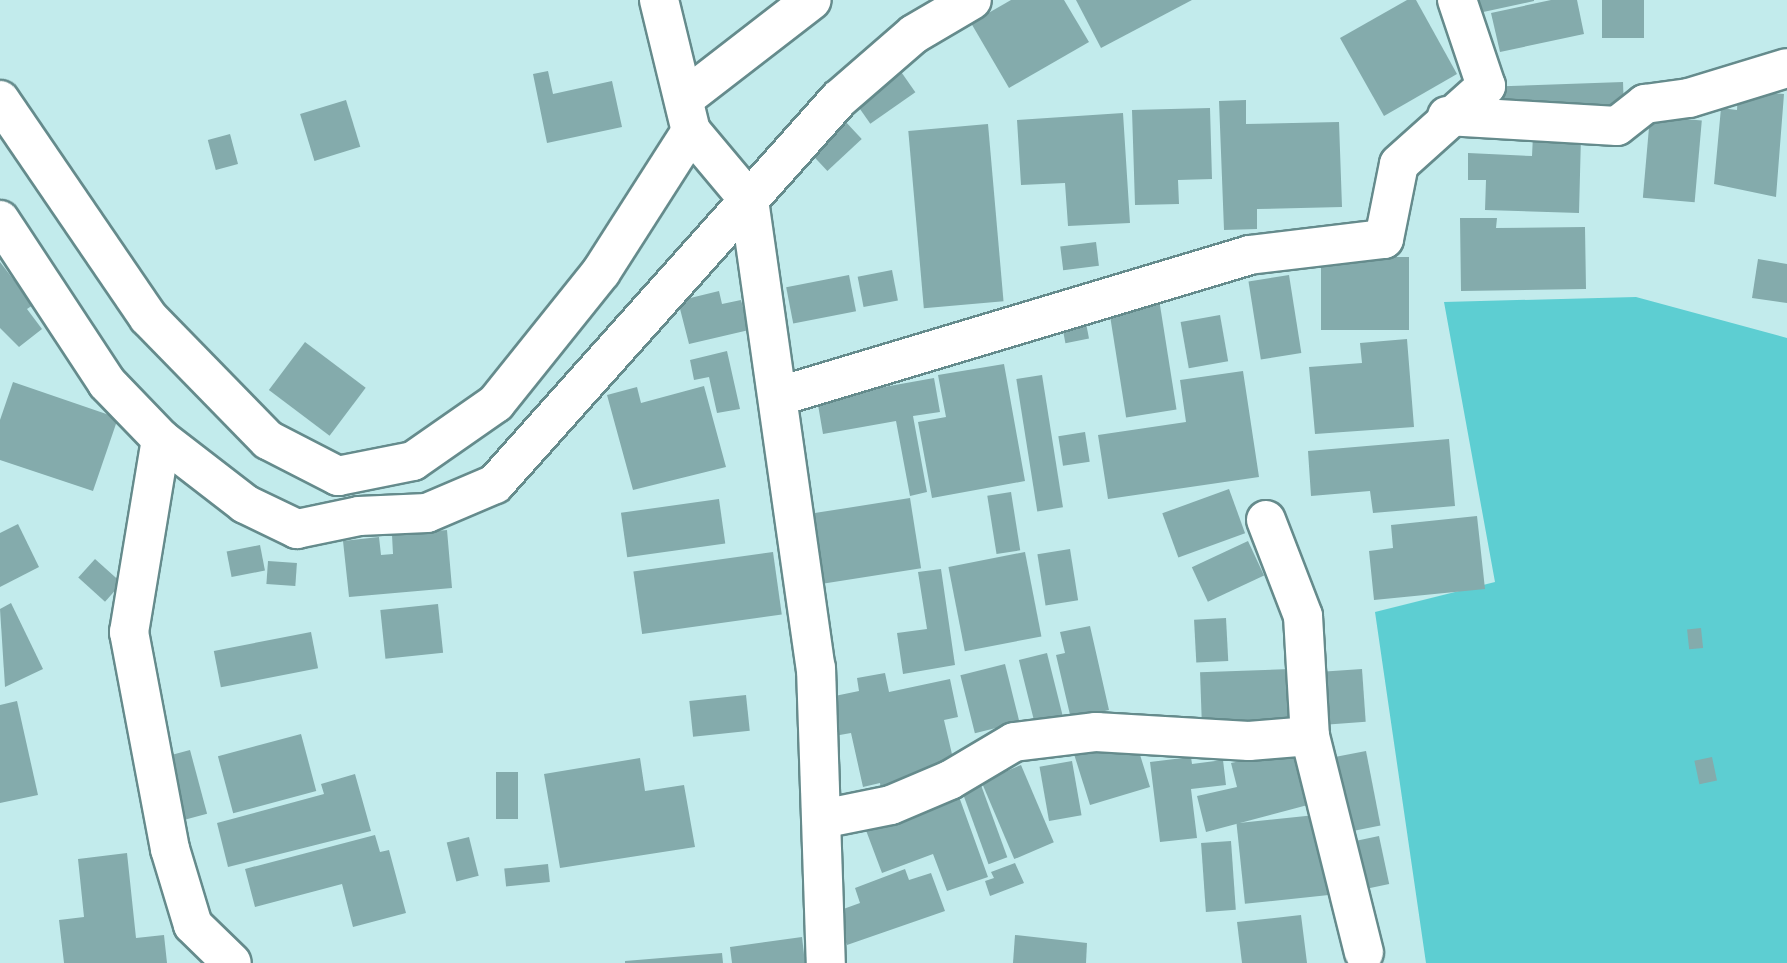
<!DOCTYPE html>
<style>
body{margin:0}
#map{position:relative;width:1787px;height:963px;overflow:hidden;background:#c2ebec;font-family:"Sofia Sans Condensed",sans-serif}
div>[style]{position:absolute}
.green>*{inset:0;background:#5dced2}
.building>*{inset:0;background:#84abac;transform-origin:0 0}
.roads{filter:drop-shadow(2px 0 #658b8c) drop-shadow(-2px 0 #658b8c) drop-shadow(0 2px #658b8c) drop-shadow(0 -2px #658b8c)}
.minor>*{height:38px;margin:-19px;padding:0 19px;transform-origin:19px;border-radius:19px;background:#fff}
span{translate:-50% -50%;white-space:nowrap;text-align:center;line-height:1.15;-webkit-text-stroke:6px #cff8f9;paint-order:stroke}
</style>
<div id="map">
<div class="green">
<div style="clip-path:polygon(1636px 297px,1787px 338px,1787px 963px,1426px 963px,1375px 612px,1495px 582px,1444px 302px)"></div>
</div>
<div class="building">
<div style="clip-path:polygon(1011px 0,1064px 0,1089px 42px,1009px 88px,971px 23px)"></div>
<div style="clip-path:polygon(1076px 0,1192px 0,1101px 48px)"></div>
<div style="clip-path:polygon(1407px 0,1416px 0,1457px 74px,1384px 116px,1340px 38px)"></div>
<div style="clip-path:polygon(1471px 0,1534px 0,1534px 1px,1474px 14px)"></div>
<div style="clip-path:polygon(1551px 0,1577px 0,1584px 34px,1500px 52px,1491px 13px)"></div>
<div style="left:1602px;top:0;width:42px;height:38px"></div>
<div style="left:897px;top:66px;width:32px;height:55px;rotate:55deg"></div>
<div style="clip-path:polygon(548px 71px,553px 94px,612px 81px,622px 127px,547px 143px,533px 74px)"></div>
<div style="left:1623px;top:82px;width:37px;height:120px;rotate:88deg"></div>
<div style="clip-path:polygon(1738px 90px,1784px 94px,1776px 197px,1714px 184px,1721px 108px,1737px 110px)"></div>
<div style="left:346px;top:100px;width:49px;height:48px;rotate:73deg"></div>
<div style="clip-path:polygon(1246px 100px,1246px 124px,1339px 122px,1342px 207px,1257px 209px,1257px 229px,1224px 230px,1219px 101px)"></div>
<div style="clip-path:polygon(1210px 108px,1212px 179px,1178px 180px,1179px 204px,1135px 205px,1132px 110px)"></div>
<div style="clip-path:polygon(1123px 113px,1130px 223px,1068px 226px,1065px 183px,1021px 185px,1017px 120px)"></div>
<div style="left:1650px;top:116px;width:52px;height:82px;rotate:5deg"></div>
<div style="left:844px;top:120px;width:26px;height:47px;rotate:47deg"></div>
<div style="left:988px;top:124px;width:178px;height:80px;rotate:85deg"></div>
<div style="left:230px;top:134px;width:31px;height:23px;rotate:75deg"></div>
<div style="clip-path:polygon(1533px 135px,1581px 136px,1579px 213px,1485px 210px,1486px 180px,1468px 180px,1468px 153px,1532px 156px)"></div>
<div style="clip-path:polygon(1460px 218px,1497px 218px,1496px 228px,1585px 227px,1586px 289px,1461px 291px)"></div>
<div style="left:1096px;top:242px;width:24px;height:36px;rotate:83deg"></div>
<div style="left:1409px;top:257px;width:73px;height:88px;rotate:90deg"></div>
<div style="clip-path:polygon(1758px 259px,1787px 264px,1787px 303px,1752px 298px)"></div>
<div style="clip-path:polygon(0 262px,33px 305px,27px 309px,42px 329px,19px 347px,0 328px)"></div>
<div style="left:892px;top:270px;width:31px;height:35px;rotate:79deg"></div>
<div style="left:849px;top:275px;width:37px;height:64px;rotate:79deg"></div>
<div style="left:1289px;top:275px;width:79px;height:41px;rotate:81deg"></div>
<div style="clip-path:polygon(719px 291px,722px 304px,741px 300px,749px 330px,689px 344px,678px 301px)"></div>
<div style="left:1159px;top:299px;width:112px;height:51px;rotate:81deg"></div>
<div style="left:1220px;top:315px;width:47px;height:40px;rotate:80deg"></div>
<div style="left:1085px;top:318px;width:21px;height:24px;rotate:79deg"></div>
<div style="clip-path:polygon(1407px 339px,1414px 427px,1315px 434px,1309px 367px,1362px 363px,1360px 343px)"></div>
<div style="left:305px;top:342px;width:76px;height:60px;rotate:37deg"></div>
<div style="clip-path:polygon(727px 351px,740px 409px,717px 413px,709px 377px,694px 380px,690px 360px)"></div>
<div style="clip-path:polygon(1004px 364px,1025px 481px,932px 498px,918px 422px,946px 417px,938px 375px)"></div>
<div style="clip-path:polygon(1243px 371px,1259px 477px,1108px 499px,1098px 435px,1186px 422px,1180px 380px)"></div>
<div style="left:1042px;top:375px;width:134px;height:26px;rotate:81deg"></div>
<div style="clip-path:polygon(934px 378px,940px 412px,913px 416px,927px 492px,910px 496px,896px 421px,823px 434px,817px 399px)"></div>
<div style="clip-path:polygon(13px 382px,118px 418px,93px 491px,0 460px,0 420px)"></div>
<div style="clip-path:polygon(704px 386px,726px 467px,633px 490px,607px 395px,637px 387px,641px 403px)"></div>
<div style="left:1085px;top:432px;width:30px;height:27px;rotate:81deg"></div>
<div style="clip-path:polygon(1449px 439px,1455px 506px,1373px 513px,1370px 491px,1311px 496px,1308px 451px)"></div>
<div style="left:1229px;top:489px;width:47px;height:71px;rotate:70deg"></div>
<div style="left:1011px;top:492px;width:59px;height:24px;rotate:81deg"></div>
<div style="left:910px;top:498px;width:71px;height:103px;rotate:81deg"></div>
<div style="left:719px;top:499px;width:45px;height:99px;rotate:82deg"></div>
<div style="clip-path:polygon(1477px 516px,1485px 589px,1374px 600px,1369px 551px,1393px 548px,1391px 525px)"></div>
<div style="clip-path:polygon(18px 524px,39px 567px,0 587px,0 533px)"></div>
<div style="clip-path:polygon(447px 530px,452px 588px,349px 597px,343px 541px,379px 537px,381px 555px,393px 554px,392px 535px)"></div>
<div style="left:1248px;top:541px;width:38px;height:62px;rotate:65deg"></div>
<div style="left:260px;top:545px;width:26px;height:34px;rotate:79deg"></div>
<div style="left:1070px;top:549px;width:52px;height:33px;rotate:81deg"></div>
<div style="left:773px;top:552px;width:63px;height:141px;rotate:82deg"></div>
<div style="left:1025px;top:552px;width:86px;height:78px;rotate:79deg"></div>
<div style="left:95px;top:559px;width:36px;height:25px;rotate:42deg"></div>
<div style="left:268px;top:561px;width:29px;height:23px;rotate:4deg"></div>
<div style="clip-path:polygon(941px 569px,955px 665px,903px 674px,897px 633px,927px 629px,918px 572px)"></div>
<div style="clip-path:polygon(11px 603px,43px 669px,5px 687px,0 609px)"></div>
<div style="left:438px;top:604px;width:49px;height:58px;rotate:84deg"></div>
<div style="left:1226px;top:618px;width:43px;height:32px;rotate:87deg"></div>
<div style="clip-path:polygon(1090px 626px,1109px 710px,1071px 719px,1056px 655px,1065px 653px,1060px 632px)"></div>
<div style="left:1701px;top:628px;width:20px;height:14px;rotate:84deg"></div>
<div style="left:311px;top:632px;width:37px;height:99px;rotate:79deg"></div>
<div style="left:1047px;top:653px;width:64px;height:29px;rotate:76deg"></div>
<div style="left:1005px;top:664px;width:60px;height:46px;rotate:76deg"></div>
<div style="left:1290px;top:669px;width:62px;height:90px;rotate:88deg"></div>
<div style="left:1362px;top:669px;width:53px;height:44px;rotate:86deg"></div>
<div style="clip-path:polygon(885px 673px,889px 692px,950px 679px,958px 717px,944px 720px,955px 767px,881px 791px,880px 783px,863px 787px,851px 733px,834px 736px,825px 698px,859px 691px,857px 678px)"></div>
<div style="left:746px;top:695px;width:36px;height:57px;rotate:84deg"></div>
<div style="clip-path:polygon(17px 701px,38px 795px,0 803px,0 705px)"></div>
<div style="left:301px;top:734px;width:59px;height:86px;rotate:75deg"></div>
<div style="clip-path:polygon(1119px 742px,1137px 745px,1150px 787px,1090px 805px,1074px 754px)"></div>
<div style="clip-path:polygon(1306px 747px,1319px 802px,1206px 832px,1197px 796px,1237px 787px,1231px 763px)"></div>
<div style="left:190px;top:750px;width:66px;height:27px;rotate:75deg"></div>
<div style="left:1366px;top:751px;width:76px;height:41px;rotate:79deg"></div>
<div style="clip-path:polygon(1191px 757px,1192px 764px,1223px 760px,1226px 785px,1191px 789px,1197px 838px,1160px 842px,1150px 762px)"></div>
<div style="left:1712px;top:757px;width:24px;height:18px;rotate:78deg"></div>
<div style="clip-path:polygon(640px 758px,645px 791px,684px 785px,695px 847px,560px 868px,544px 774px)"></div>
<div style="left:1072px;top:761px;width:55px;height:33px;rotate:80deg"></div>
<div style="left:1021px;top:765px;width:84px;height:43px;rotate:67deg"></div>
<div style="left:496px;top:772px;width:22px;height:47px"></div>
<div style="clip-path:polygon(355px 774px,371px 831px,228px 867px,217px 823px,324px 794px,321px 784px)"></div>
<div style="left:981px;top:785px;width:77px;height:20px;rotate:70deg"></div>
<div style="clip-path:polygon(957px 791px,988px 877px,947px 891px,933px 854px,882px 873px,864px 825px)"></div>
<div style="left:1325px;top:814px;width:81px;height:89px;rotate:84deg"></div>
<div style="clip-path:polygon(375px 835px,380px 852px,389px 850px,406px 913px,353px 927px,342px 884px,255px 907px,245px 869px)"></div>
<div style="left:1379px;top:836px;width:49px;height:40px;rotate:78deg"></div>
<div style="left:469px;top:837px;width:40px;height:23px;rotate:76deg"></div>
<div style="left:1231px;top:841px;width:69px;height:30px;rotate:86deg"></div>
<div style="clip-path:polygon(127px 853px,136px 938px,164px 935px,167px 963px,64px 963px,59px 920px,84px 917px,78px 859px)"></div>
<div style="clip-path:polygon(1015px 863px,1024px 883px,990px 896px,985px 881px,994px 878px,991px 872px)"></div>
<div style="left:548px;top:864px;width:18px;height:44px;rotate:84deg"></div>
<div style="clip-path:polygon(905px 869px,909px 880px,931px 873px,945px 911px,847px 945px,835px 912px,860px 903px,855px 888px)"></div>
<div style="clip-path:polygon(1301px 915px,1307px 963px,1242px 963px,1237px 922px)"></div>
<div style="clip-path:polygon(1015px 935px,1087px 943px,1086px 963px,1013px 963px)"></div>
<div style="clip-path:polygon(802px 937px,805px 963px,732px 963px,730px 947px)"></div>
<div style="clip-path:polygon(722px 953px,723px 963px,625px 963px,625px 961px)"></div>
</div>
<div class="roads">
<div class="minor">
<div style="left:659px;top:0;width:135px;rotate:76.3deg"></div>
<div style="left:691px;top:131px;width:90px;rotate:50deg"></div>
<div style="left:749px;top:200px;width:473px;rotate:81.9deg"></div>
<div style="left:816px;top:668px;width:295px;rotate:88.1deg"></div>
<div style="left:685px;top:98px;width:160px;rotate:-37.7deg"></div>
<div style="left:0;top:100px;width:263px;rotate:55.7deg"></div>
<div style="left:148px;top:317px;width:172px;rotate:45.7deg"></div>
<div style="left:268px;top:440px;width:79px;rotate:27.2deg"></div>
<div style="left:338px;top:476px;width:76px;rotate:-11.3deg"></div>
<div style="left:413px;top:461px;width:101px;rotate:-34.9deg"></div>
<div style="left:496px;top:403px;width:168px;rotate:-51.3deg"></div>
<div style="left:601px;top:272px;width:167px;rotate:-57.4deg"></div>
<div style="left:1447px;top:116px;width:170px;rotate:3.4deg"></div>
<div style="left:1617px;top:126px;width:36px;rotate:-38deg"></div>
<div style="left:1645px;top:104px;width:44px;rotate:-7.8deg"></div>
<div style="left:1689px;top:98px;width:102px;rotate:-17deg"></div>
<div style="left:0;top:220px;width:195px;rotate:56.7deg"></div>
<div style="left:107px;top:383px;width:78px;rotate:46deg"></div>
<div style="left:161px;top:439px;width:106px;rotate:37.7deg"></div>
<div style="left:245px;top:504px;width:58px;rotate:25.7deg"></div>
<div style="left:297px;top:529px;width:63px;rotate:-11.8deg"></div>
<div style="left:359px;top:516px;width:68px;rotate:-2.5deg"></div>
<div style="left:427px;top:513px;width:74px;rotate:-23.1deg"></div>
<div style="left:495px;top:484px;width:516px;rotate:-48.22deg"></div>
<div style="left:839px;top:99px;width:99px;rotate:-40.9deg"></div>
<div style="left:914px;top:34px;width:67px;rotate:-30.4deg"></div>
<div style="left:780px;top:396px;width:490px;rotate:-16.7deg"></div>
<div style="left:1249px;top:255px;width:136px;rotate:-6.8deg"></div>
<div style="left:1384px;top:239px;width:76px;rotate:-78.7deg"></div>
<div style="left:1399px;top:164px;width:117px;rotate:-41.9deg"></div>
<div style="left:1486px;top:86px;width:91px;rotate:-108.6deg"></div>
<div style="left:161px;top:439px;width:196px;rotate:99.4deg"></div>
<div style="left:129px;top:632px;width:221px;rotate:79.3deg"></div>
<div style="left:170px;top:849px;width:79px;rotate:73.2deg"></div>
<div style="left:193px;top:925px;width:54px;rotate:44.3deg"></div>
<div style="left:1266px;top:520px;width:103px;rotate:68.9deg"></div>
<div style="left:1303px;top:616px;width:120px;rotate:86.7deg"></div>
<div style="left:1310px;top:736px;width:223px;rotate:76deg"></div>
<div style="left:822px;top:819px;width:70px;rotate:-11.5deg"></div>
<div style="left:891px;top:805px;width:64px;rotate:-23deg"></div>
<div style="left:950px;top:780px;width:74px;rotate:-30.7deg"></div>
<div style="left:1014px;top:742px;width:83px;rotate:-7deg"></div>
<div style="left:1096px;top:732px;width:153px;rotate:3.4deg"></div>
<div style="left:1249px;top:741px;width:61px;rotate:-4.7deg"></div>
</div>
</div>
</div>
